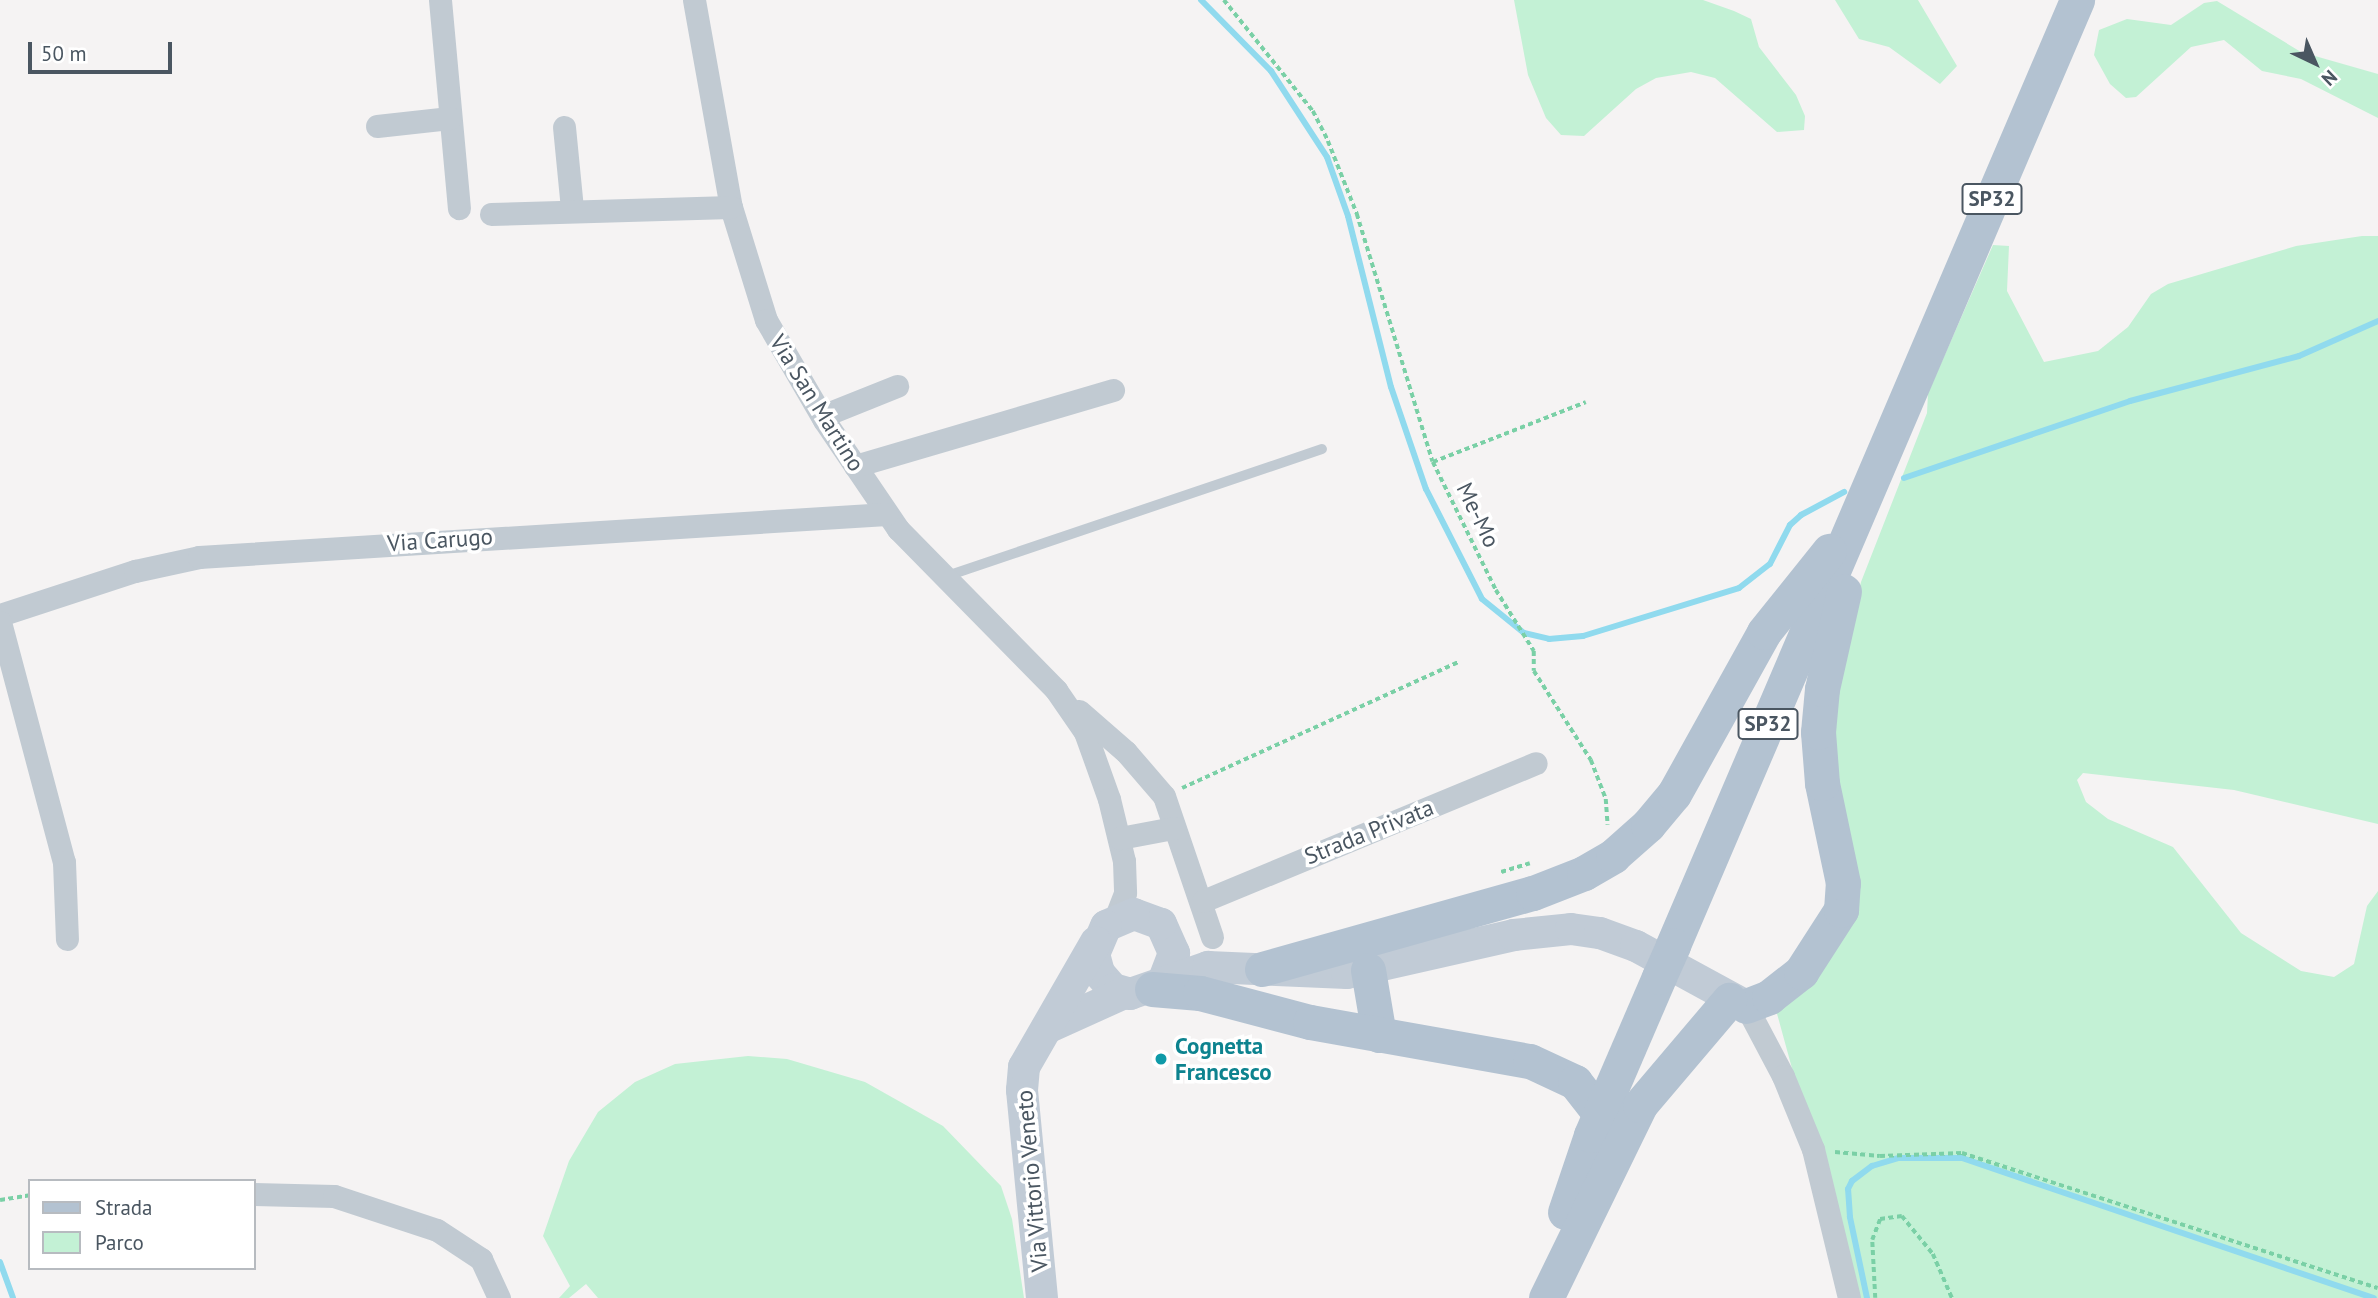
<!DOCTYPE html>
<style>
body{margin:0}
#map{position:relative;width:2378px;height:1298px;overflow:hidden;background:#f5f3f3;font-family:"PT Sans",sans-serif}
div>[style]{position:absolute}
.green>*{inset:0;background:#c3f1d5}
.stream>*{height:6px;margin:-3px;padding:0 3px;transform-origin:3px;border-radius:3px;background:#90daee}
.path>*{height:3.5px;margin-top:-1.75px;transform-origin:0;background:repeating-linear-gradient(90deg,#7ad0a6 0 5px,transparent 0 8.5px)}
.lane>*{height:10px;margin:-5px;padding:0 5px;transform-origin:5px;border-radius:5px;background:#c1cad2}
.street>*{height:23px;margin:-11.5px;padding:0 11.5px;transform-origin:11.5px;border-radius:11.5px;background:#c1cad2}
.secondary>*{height:32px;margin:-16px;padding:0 16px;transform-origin:16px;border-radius:16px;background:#c1cbd6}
.primary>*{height:35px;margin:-17.5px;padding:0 17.5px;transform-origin:17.5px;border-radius:17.5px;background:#b3c2d1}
.primary-bridge>*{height:35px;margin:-17.5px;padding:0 17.5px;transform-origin:17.5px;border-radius:17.5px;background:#b3c2d1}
.dots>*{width:19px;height:19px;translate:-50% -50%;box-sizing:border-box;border:4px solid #fff;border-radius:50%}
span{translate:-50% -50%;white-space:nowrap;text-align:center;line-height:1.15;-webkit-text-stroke:7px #fff;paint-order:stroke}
.shield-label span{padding:2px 5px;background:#fff;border:2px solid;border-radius:5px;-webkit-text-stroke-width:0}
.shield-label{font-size:21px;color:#4a5661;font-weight:700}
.street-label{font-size:23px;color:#4a5661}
.culture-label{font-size:23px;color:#0d838f;font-weight:700}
.left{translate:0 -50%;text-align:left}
.legend{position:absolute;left:28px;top:1179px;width:228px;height:91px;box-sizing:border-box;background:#fff;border:2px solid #b7bbc0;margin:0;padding:9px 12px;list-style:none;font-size:21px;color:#4a5661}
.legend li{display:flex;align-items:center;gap:14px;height:35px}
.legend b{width:35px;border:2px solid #b7bbc0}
.north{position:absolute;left:2280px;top:28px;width:70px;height:70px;-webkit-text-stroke:5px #fff;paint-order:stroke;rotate:136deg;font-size:19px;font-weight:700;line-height:28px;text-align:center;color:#4a5661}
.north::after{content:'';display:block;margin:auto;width:24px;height:32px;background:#4a5661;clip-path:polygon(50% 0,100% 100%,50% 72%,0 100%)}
.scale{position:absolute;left:28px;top:42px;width:144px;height:32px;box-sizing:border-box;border:4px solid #4a5661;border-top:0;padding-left:9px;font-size:21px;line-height:24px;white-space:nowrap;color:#4a5661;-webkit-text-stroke:5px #fff;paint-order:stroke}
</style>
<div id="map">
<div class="green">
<div style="clip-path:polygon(1514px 0,1703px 0,1734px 11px,1751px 19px,1759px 47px,1796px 95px,1805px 116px,1804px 130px,1777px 132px,1715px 78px,1691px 72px,1656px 78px,1636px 89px,1584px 136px,1561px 135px,1546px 118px,1528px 75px)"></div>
<div style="clip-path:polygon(1835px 0,1918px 0,1957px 66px,1940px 84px,1889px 47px,1859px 39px)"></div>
<div style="clip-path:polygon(2217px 1px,2301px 52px,2378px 74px,2378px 118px,2301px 79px,2262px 71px,2224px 40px,2191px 47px,2136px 97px,2126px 98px,2110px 84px,2094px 55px,2099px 30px,2127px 19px,2171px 25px,2204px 3px)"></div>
<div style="clip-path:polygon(2362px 236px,2378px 236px,2378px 824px,2234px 790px,2083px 773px,2077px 780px,2086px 802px,2108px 819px,2173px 847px,2241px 933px,2301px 971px,2334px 977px,2354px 964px,2367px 906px,2378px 891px,2378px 1298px,1855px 1298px,1776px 1010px,1835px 945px,1830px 706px,1861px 582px,1927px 413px,1928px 393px,1993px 245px,2009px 246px,2007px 291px,2044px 362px,2098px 351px,2128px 327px,2151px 294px,2168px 284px,2296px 246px)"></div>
<div style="clip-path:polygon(748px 1056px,787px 1059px,865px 1082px,943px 1126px,1001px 1186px,1012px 1219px,1024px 1298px,598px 1298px,586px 1284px,569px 1298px,559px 1298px,570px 1286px,543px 1236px,569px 1161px,598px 1112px,635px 1082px,675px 1064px)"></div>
</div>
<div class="stream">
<div style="left:1201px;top:0;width:100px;rotate:45.4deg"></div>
<div style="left:1271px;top:71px;width:103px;rotate:56.9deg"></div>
<div style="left:1327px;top:157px;width:63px;rotate:70.4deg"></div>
<div style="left:1348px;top:216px;width:176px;rotate:75.9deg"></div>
<div style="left:1391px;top:387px;width:108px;rotate:71.1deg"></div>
<div style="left:1426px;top:489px;width:123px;rotate:63deg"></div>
<div style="left:1482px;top:599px;width:54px;rotate:39deg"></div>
<div style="left:1524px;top:633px;width:26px;rotate:13deg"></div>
<div style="left:1549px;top:639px;width:34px;rotate:-5deg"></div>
<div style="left:1583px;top:636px;width:163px;rotate:-17.1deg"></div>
<div style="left:1739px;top:588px;width:39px;rotate:-38deg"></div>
<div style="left:1770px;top:564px;width:44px;rotate:-62.9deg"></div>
<div style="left:1790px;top:525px;width:15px;rotate:-42deg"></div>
<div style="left:1801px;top:515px;width:49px;rotate:-28.1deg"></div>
<div style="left:1904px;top:478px;width:239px;rotate:-18.8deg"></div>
<div style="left:2130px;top:401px;width:175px;rotate:-14.9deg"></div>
<div style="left:2299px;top:356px;width:86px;rotate:-23.9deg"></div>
<div style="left:0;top:1262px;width:38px;rotate:70deg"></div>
<div style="left:1867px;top:1298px;width:83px;rotate:-101.9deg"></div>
<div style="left:1850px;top:1217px;width:28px;rotate:-94deg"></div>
<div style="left:1848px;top:1189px;width:9px;rotate:-63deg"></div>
<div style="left:1852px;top:1181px;width:25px;rotate:-37deg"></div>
<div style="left:1872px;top:1166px;width:28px;rotate:-17deg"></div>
<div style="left:1899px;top:1158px;width:63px"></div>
<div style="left:1962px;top:1158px;width:435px;rotate:18.8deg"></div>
</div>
<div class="path">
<div style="left:1224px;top:0;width:142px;rotate:51.3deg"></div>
<div style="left:1313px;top:111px;width:34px;rotate:63deg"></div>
<div style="left:1328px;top:141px;width:79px;rotate:68.3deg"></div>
<div style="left:1357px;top:214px;width:259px;rotate:73deg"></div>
<div style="left:1433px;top:462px;width:143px;rotate:63.8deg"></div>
<div style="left:1496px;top:590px;width:72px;rotate:58.1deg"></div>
<div style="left:1534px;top:651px;width:20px;rotate:90deg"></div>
<div style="left:1534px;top:671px;width:106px;rotate:57.4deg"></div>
<div style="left:1591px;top:760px;width:42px;rotate:69deg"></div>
<div style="left:1606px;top:799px;width:26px;rotate:86deg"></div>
<div style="left:1433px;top:462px;width:164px;rotate:-21.4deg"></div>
<div style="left:1182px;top:788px;width:304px;rotate:-24.5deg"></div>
<div style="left:1501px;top:872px;width:30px;rotate:-17deg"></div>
<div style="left:1835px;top:1152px;width:45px;rotate:5.1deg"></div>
<div style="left:1880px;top:1156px;width:82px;rotate:-2.1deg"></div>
<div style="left:1962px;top:1153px;width:437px;rotate:18deg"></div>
<div style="left:0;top:1200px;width:30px;rotate:-9deg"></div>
<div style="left:1875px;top:1298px;width:58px;rotate:-93deg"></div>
<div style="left:1872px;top:1240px;width:22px;rotate:-69deg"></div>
<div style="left:1880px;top:1219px;width:22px;rotate:-8deg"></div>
<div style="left:1902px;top:1216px;width:49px;rotate:50.8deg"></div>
<div style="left:1933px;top:1254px;width:48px;rotate:66.6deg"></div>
</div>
<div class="lane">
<div style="left:944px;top:577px;width:399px;rotate:-18.7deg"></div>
</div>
<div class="street">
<div style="left:440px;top:0;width:209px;rotate:84.8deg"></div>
<div style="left:694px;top:0;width:210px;rotate:79.9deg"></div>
<div style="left:731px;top:207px;width:118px;rotate:72.8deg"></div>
<div style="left:766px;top:320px;width:116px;rotate:59.9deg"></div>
<div style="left:824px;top:420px;width:132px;rotate:55.8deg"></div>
<div style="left:898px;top:529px;width:226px;rotate:45.5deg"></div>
<div style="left:1056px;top:690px;width:51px;rotate:55.4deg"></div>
<div style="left:1085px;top:732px;width:71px;rotate:70.3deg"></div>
<div style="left:1109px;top:799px;width:64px;rotate:76.4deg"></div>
<div style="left:1124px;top:861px;width:32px;rotate:88deg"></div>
<div style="left:1125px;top:893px;width:28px;rotate:111deg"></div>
<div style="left:377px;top:126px;width:73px;rotate:-6.3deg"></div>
<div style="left:564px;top:127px;width:82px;rotate:84.4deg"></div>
<div style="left:491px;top:214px;width:240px;rotate:-1.7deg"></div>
<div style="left:822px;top:416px;width:81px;rotate:-21.8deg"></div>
<div style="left:855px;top:466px;width:269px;rotate:-16.4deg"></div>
<div style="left:0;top:615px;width:142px;rotate:-18.1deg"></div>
<div style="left:135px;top:571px;width:66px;rotate:-12.3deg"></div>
<div style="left:199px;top:557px;width:689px;rotate:-3.58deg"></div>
<div style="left:0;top:622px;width:248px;rotate:75.1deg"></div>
<div style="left:64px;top:862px;width:77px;rotate:87.8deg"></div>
<div style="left:1079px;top:711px;width:62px;rotate:41.1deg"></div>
<div style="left:1126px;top:752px;width:58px;rotate:49.2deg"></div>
<div style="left:1164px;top:796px;width:149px;rotate:71.2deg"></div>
<div style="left:1120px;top:838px;width:54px;rotate:-10.7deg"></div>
<div style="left:1203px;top:901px;width:360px;rotate:-22.5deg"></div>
<div style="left:1746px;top:1006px;width:79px;rotate:62.1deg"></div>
<div style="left:1783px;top:1076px;width:79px;rotate:67.7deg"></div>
<div style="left:1813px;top:1149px;width:153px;rotate:76.4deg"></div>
<div style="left:254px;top:1194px;width:80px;rotate:1.4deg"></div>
<div style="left:334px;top:1196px;width:108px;rotate:18.3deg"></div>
<div style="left:437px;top:1230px;width:53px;rotate:33.4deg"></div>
<div style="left:481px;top:1259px;width:43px;rotate:65.2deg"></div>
</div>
<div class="secondary">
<div style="left:1163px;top:982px;width:31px;rotate:-69deg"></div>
<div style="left:1174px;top:953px;width:32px;rotate:-114deg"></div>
<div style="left:1161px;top:924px;width:29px;rotate:-160deg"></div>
<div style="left:1134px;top:914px;width:30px;rotate:157deg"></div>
<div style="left:1106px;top:926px;width:30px;rotate:113deg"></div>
<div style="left:1094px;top:954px;width:20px;rotate:75deg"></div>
<div style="left:1099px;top:973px;width:21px;rotate:49deg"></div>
<div style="left:1113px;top:989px;width:18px;rotate:16deg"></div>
<div style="left:1130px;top:994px;width:83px;rotate:-19.1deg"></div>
<div style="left:1208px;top:967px;width:139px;rotate:2.5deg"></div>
<div style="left:1347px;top:973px;width:171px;rotate:-12.8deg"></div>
<div style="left:1514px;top:935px;width:57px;rotate:-6deg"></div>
<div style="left:1571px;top:929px;width:29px;rotate:8deg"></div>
<div style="left:1600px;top:933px;width:38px;rotate:20deg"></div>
<div style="left:1636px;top:946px;width:125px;rotate:28.6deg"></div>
<div style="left:1047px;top:1028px;width:85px;rotate:-24.4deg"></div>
<div style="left:1042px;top:1298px;width:209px;rotate:-95.5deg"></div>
<div style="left:1022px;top:1090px;width:23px;rotate:-85deg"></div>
<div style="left:1024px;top:1067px;width:144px;rotate:-60.1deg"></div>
</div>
<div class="primary">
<div style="left:1673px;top:945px;width:1028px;rotate:-66.85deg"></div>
<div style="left:1262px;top:969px;width:281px;rotate:-15.7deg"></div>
<div style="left:1533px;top:893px;width:55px;rotate:-21.4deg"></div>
<div style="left:1584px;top:873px;width:34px;rotate:-30deg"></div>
<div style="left:1613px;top:856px;width:47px;rotate:-41.5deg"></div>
<div style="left:1648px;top:825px;width:40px;rotate:-50deg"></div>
<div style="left:1674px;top:794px;width:185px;rotate:-60.9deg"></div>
<div style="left:1764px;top:632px;width:104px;rotate:-51.3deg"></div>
<div style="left:1368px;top:970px;width:66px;rotate:80.4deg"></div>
<div style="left:1152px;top:989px;width:48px;rotate:4.8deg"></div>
<div style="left:1200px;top:993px;width:114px;rotate:14.8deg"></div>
<div style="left:1310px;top:1022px;width:223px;rotate:10.1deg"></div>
<div style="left:1530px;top:1061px;width:50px;rotate:25deg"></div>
<div style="left:1575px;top:1082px;width:41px;rotate:52deg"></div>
<div style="left:1746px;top:1006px;width:25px;rotate:-21deg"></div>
<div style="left:1769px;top:997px;width:41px;rotate:-38deg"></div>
<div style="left:1801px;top:972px;width:74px;rotate:-57.2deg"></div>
<div style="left:1841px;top:910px;width:27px;rotate:-86deg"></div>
<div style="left:1843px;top:883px;width:102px;rotate:-101.9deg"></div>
<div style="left:1822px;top:783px;width:51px;rotate:-94.5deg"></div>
<div style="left:1818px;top:732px;width:43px;rotate:-84.7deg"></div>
<div style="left:1822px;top:689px;width:100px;rotate:-77.3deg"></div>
<div style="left:1565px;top:1212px;width:81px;rotate:-71.3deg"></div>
<div style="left:1591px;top:1135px;width:172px;rotate:-66.7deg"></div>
<div style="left:1546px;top:1298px;width:215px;rotate:-64deg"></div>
<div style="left:1640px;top:1105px;width:138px;rotate:-49.7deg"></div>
</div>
<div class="primary-bridge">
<div style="left:1659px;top:977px;width:35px;rotate:-66deg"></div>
</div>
<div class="dots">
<div style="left:1161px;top:1059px;background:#0f9aa8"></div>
</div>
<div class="shield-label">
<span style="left:1992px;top:199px">SP32</span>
<span style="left:1768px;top:724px">SP32</span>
</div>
<div class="street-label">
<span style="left:817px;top:403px;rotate:58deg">Via San Martino</span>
<span style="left:1478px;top:515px;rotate:64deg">Me-Mo</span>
<span style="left:440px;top:540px;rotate:-4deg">Via Carugo</span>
<span style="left:1369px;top:832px;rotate:-22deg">Strada Privata</span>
<span style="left:1032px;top:1181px;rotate:-95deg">Via Vittorio Veneto</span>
</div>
<div class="culture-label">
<span class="left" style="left:1175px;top:1059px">Cognetta<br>Francesco</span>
</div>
<ul class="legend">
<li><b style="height:9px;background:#b3c2d1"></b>Strada</li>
<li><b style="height:19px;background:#c3f1d5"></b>Parco</li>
</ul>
<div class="north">N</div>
<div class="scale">50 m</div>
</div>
